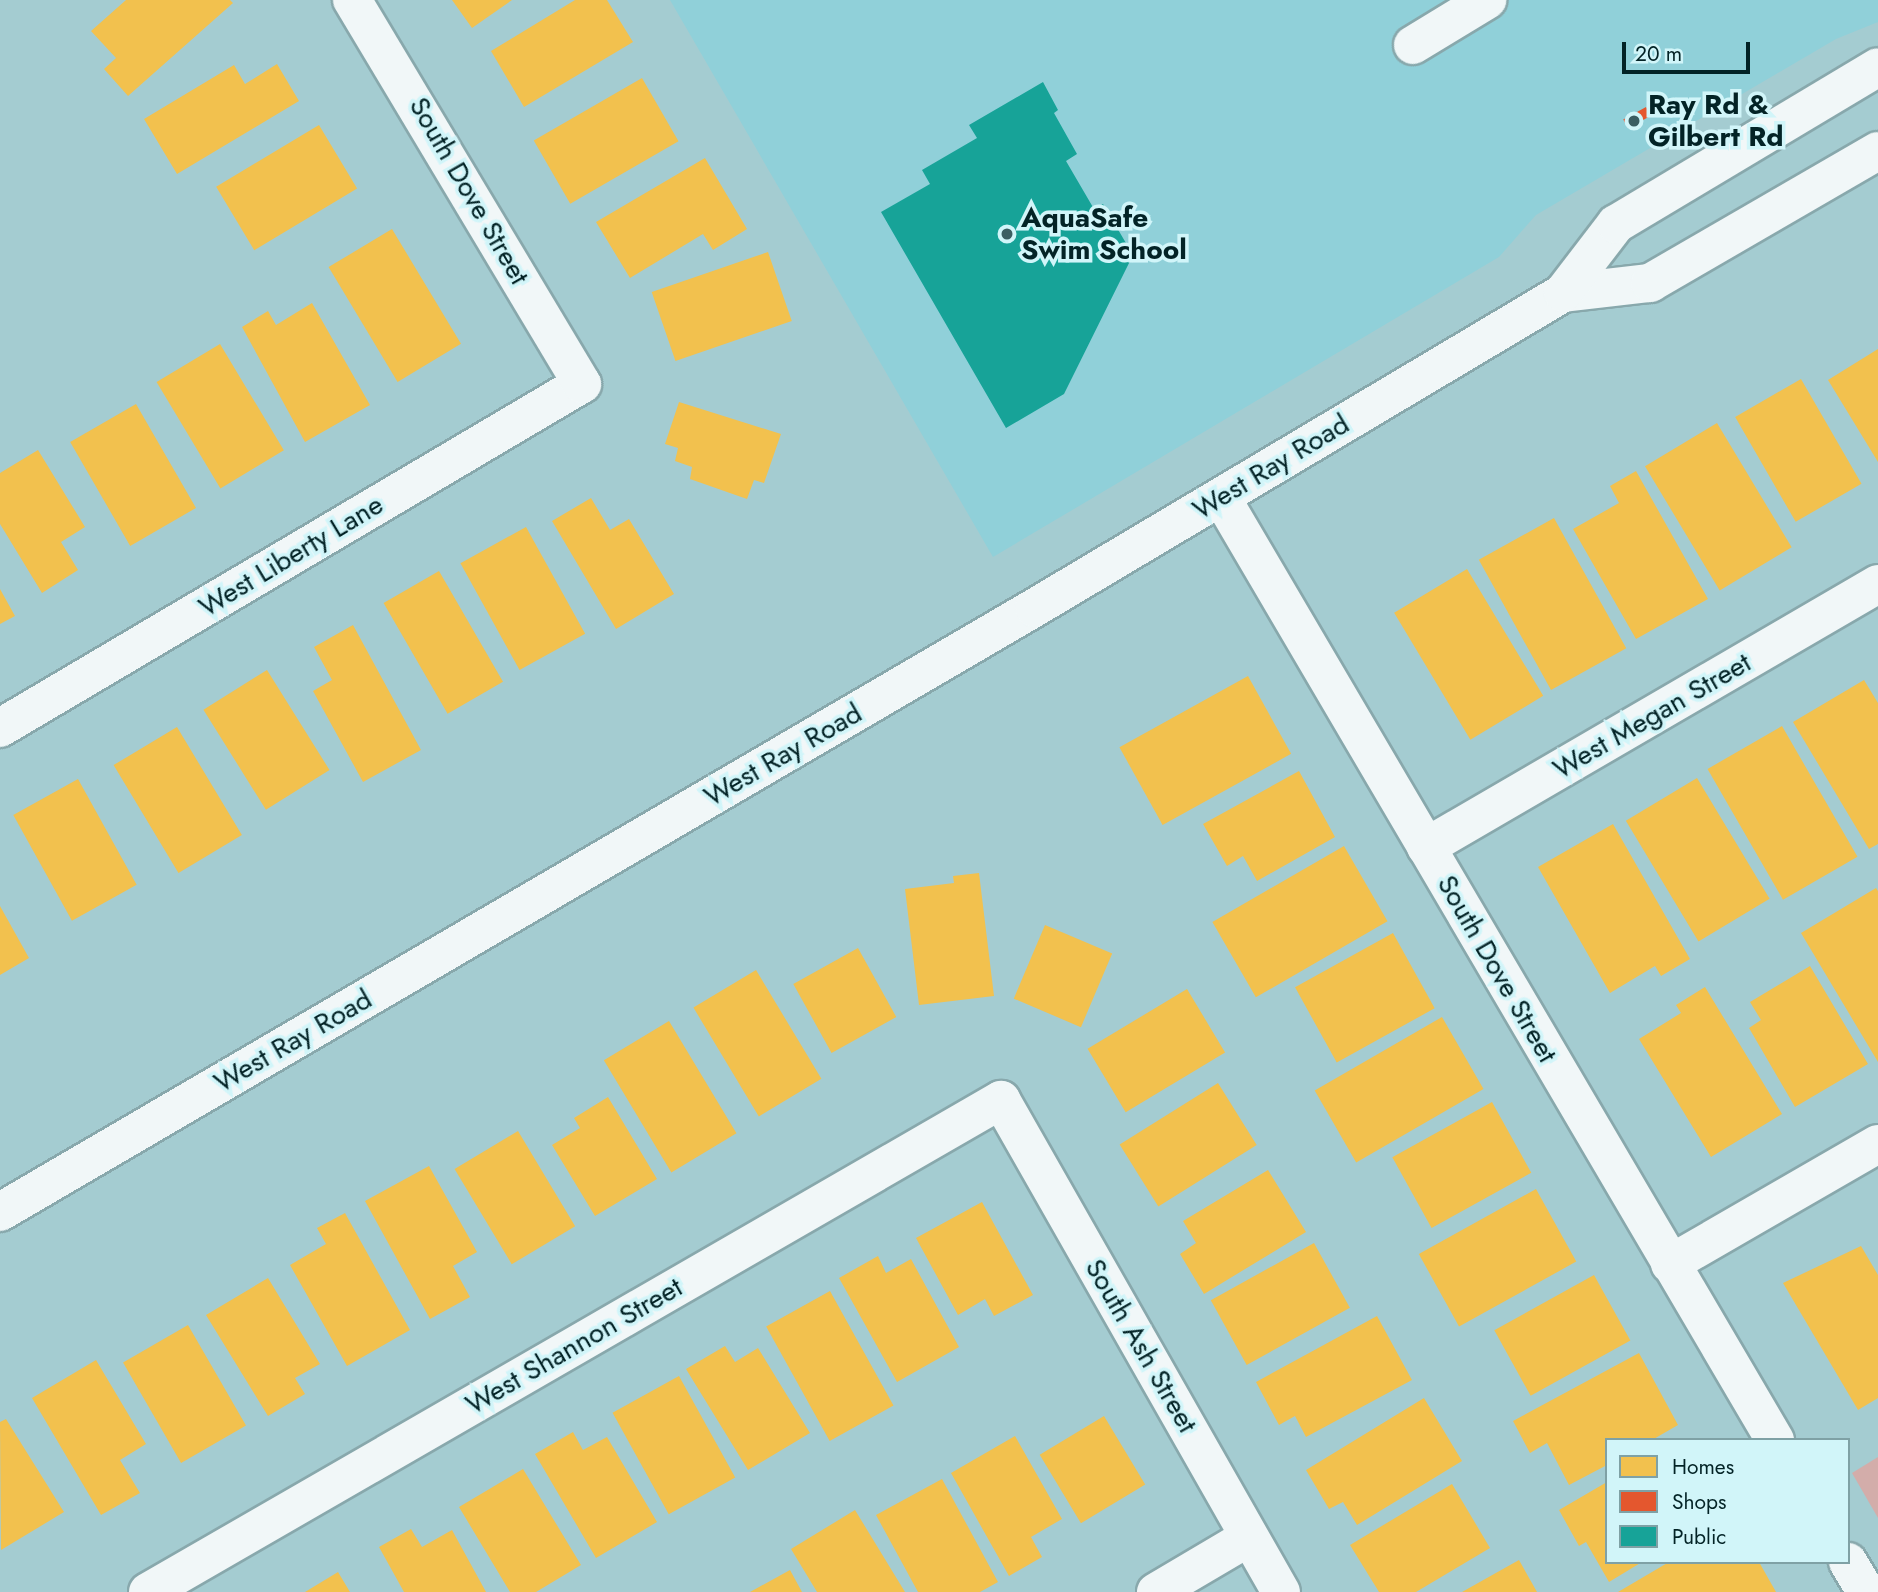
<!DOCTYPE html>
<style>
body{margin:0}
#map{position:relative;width:1878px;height:1592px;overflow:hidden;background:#a4ccd1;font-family:Jost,sans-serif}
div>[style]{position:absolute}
.built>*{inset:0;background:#90d0d9}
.green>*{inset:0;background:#d3adaa}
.homes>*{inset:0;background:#f2c14e;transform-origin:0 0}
.shops>*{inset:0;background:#e4572e;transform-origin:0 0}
.public>*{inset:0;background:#17a398}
.roads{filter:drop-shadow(2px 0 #88a8ac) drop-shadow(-2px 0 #88a8ac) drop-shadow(0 2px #88a8ac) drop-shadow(0 -2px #88a8ac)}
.minor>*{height:38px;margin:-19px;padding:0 19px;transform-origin:19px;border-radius:19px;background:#f1f7f8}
.major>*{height:38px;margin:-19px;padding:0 19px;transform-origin:19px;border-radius:19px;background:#f1f7f8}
.dots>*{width:19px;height:19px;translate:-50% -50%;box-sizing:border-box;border:4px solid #d1f5f9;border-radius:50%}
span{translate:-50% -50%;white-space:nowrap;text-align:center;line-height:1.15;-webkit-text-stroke:7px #d1f5f9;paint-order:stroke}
.poi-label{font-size:28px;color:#032326;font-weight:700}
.left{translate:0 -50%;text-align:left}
.street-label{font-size:28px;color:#032326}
.legend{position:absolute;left:1605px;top:1438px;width:245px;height:126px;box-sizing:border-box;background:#d1f5f9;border:2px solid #7fa1a5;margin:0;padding:9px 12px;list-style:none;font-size:21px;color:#032326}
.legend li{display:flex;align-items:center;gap:14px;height:35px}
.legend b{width:35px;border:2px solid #7fa1a5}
.scale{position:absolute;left:1622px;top:42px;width:128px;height:32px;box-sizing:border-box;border:4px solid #032326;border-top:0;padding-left:9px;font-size:21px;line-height:24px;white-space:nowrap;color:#032326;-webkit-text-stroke:5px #d1f5f9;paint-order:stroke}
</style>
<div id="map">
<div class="built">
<div style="clip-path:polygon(670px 0,1878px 0,1878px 22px,1836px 39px,1536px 215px,1499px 257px,993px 557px)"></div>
</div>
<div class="green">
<div style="clip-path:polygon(1878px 1457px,1878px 1518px,1852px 1473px)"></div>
</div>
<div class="homes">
<div style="clip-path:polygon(126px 0,230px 0,233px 3px,128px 96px,104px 69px,116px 58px,91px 31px)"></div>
<div style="clip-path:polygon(452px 0,512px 0,472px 28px)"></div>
<div style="clip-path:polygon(575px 0,607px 0,633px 42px,524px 107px,491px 51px)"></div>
<div style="clip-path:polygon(277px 64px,299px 101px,177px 174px,144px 119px,234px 65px,245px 84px)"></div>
<div style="left:642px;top:78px;width:73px;height:125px;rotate:60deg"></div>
<div style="left:319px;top:125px;width:74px;height:120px;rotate:59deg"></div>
<div style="clip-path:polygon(705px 158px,747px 229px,713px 250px,703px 234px,630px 278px,596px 222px)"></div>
<div style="left:392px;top:229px;width:134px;height:74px;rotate:59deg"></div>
<div style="left:768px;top:252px;width:73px;height:123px;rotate:71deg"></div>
<div style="clip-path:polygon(312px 303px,370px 405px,305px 442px,242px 327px,268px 311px,276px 325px)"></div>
<div style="left:220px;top:344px;width:124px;height:74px;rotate:59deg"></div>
<div style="clip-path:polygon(1878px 349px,1878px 462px,1828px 380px)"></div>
<div style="left:1801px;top:379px;width:121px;height:76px;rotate:60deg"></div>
<div style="clip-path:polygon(679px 402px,781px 434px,764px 483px,754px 480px,747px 499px,690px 479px,692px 467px,675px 461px,678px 448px,665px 444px)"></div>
<div style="left:136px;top:404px;width:120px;height:76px;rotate:60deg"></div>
<div style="left:1717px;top:423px;width:145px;height:84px;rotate:59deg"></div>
<div style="clip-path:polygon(38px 450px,85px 527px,61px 542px,78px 570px,42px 593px,0 524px,0 473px)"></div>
<div style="clip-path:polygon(1636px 471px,1708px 599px,1636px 639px,1573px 529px,1619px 503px,1610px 486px)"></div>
<div style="clip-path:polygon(591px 498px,610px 530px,629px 519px,674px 594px,616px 629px,552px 521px)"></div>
<div style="left:1554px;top:518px;width:149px;height:86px;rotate:61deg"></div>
<div style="left:526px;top:527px;width:122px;height:75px;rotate:61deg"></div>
<div style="left:1467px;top:569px;width:148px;height:85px;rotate:59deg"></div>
<div style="left:439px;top:571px;width:128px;height:64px;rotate:60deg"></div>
<div style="clip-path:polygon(0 589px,15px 616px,0 624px)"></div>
<div style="clip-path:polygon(353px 625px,421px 750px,363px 782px,313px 691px,332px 680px,314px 647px)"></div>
<div style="left:267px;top:670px;width:118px;height:75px;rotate:58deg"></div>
<div style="left:1248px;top:676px;width:89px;height:147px;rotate:61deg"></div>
<div style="clip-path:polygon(1864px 680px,1878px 703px,1878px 844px,1869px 849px,1793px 722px)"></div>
<div style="left:1782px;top:726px;width:151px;height:86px;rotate:60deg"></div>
<div style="left:177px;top:727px;width:126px;height:74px;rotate:59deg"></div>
<div style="clip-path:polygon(1299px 771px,1335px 837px,1257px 881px,1243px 856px,1227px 866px,1203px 824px)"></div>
<div style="left:1697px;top:778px;width:141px;height:83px;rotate:59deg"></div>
<div style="left:78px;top:779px;width:121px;height:74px;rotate:61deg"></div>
<div style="clip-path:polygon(1613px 824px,1690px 959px,1661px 976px,1655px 966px,1610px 993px,1538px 867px)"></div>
<div style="left:1344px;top:846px;width:87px;height:152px;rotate:60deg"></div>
<div style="clip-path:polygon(979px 873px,994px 996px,919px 1005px,905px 889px,954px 883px,953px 876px)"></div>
<div style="clip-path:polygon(1876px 888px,1878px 891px,1878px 1062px,1801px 933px)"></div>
<div style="clip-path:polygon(0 906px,29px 958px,0 975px)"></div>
<div style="left:1045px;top:925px;width:73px;height:80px;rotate:23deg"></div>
<div style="left:1393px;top:933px;width:86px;height:112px;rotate:61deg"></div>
<div style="left:858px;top:948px;width:79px;height:74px;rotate:61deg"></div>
<div style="clip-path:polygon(1810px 966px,1868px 1064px,1795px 1107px,1749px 1028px,1761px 1020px,1750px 1002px)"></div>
<div style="left:756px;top:970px;width:127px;height:73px;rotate:59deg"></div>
<div style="clip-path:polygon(1705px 987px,1782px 1114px,1711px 1157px,1639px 1039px,1681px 1013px,1676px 1005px)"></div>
<div style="left:1187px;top:989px;width:74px;height:116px;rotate:59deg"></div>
<div style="left:1442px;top:1017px;width:83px;height:147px;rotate:60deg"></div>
<div style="left:669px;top:1021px;width:131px;height:76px;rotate:59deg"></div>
<div style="left:1218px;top:1083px;width:73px;height:116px;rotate:58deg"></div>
<div style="clip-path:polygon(608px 1097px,657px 1179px,595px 1216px,552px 1145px,580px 1128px,574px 1118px)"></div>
<div style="left:1492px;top:1102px;width:81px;height:114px;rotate:61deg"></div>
<div style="left:518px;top:1131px;width:111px;height:74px;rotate:59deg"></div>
<div style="clip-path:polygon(429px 1166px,477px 1252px,453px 1266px,470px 1297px,430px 1319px,365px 1201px)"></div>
<div style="clip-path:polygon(1268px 1170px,1306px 1232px,1204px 1294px,1180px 1254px,1196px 1243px,1183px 1221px)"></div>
<div style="left:1536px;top:1189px;width:83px;height:134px;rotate:61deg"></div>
<div style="clip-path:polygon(982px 1202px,1033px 1295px,994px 1316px,985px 1299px,958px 1315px,916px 1238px)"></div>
<div style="clip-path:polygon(345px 1213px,410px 1330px,347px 1366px,290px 1265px,326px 1244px,317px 1228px)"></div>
<div style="left:1314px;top:1243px;width:74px;height:118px;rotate:61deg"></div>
<div style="clip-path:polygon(1861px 1246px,1878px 1275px,1878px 1398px,1858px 1410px,1783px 1283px)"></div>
<div style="clip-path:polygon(878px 1256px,886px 1273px,911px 1259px,959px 1347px,897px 1382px,839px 1278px)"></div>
<div style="left:1594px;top:1275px;width:75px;height:114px;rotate:61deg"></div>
<div style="clip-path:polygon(268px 1278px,320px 1364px,295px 1378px,305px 1394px,268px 1416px,206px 1315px)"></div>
<div style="left:830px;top:1291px;width:131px;height:73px;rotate:61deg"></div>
<div style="clip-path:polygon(1377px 1316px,1412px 1380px,1306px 1437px,1295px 1416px,1279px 1425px,1256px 1382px)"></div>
<div style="left:188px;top:1325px;width:116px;height:75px;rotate:60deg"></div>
<div style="clip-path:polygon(725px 1346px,735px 1362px,758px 1348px,810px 1433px,748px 1470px,686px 1369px)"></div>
<div style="clip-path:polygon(1639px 1353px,1678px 1425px,1652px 1440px,1607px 1440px,1607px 1465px,1569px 1485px,1547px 1443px,1530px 1453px,1513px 1421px)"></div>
<div style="clip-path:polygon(96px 1360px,146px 1444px,120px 1460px,140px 1493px,101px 1515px,32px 1398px)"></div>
<div style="left:679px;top:1376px;width:116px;height:76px;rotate:61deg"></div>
<div style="clip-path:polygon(1424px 1398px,1462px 1461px,1357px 1525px,1343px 1502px,1329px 1509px,1306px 1470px)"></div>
<div style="left:1104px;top:1416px;width:80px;height:75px;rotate:59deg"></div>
<div style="clip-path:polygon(6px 1419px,64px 1512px,1px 1550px,0 1422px)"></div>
<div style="clip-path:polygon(573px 1432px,583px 1450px,607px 1437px,657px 1522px,596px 1558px,535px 1454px)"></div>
<div style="clip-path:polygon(1015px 1436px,1062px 1519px,1031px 1537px,1042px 1557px,1009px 1576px,951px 1473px)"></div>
<div style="clip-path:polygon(523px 1469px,581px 1565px,536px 1592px,510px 1592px,459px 1507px)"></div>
<div style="clip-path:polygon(942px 1479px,998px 1582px,980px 1592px,918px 1592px,876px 1515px)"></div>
<div style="clip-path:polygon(1607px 1482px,1607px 1562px,1642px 1562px,1609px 1582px,1586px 1542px,1579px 1546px,1559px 1510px)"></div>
<div style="clip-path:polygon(1452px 1484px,1490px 1548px,1416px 1592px,1379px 1592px,1350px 1545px)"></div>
<div style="clip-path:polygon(855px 1510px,905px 1592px,817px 1592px,791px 1549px)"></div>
<div style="clip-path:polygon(411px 1529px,422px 1547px,452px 1530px,486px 1592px,404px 1592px,379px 1547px)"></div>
<div style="clip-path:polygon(1519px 1560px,1537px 1592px,1462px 1592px)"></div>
<div style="clip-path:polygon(1669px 1562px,1759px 1562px,1776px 1592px,1618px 1592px)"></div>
<div style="clip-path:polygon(790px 1570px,802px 1592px,750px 1592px)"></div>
<div style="clip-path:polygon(338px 1572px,350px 1592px,305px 1592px)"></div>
</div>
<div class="shops">
<div style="left:1646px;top:107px;width:10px;height:26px;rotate:61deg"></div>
</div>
<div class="public">
<div style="clip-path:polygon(1043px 82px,1058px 110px,1054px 113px,1077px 154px,1066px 161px,1094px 209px,1103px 204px,1133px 255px,1064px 394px,1006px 428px,881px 212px,930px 184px,922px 170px,977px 138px,969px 125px)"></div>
</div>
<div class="roads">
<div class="minor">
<div style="left:1413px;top:45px;width:87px;rotate:-31.3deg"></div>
<div style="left:1221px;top:497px;width:1094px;rotate:59.57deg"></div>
<div style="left:0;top:728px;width:676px;rotate:-30.59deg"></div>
<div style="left:582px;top:384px;width:448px;rotate:-120.9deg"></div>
<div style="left:1426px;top:847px;width:523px;rotate:-30.19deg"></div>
<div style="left:1670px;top:1264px;width:240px;rotate:-30deg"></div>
<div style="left:1848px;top:1562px;width:35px;rotate:59deg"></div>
<div style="left:148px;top:1592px;width:985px;rotate:-29.98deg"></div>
<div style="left:1001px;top:1100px;width:566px;rotate:60.36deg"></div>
<div style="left:1156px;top:1592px;width:108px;rotate:-30.6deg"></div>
</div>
<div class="major">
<div style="left:1563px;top:293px;width:88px;rotate:-6.6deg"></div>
<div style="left:1650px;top:283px;width:263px;rotate:-30.1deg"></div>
<div style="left:0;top:1212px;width:1197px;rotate:-30.29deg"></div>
<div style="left:1034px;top:608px;width:616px;rotate:-30.77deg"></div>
<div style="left:1563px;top:293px;width:87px;rotate:-52.5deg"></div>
<div style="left:1616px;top:224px;width:305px;rotate:-30.9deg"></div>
</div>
</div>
<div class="dots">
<div style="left:1634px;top:121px;background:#3b5e62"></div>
<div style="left:1007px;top:234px;background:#3b5e62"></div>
</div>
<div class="poi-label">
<span class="left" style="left:1648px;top:121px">Ray Rd &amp;<br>Gilbert Rd</span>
<span class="left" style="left:1021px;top:234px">AquaSafe<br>Swim School</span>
</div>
<div class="street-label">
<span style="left:469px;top:191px;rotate:60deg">South Dove Street</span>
<span style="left:1271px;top:467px;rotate:-31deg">West Ray Road</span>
<span style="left:291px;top:556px;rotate:-31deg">West Liberty Lane</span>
<span style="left:1652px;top:716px;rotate:-30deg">West Megan Street</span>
<span style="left:783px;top:755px;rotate:-30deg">West Ray Road</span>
<span style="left:1497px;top:969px;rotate:60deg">South Dove Street</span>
<span style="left:293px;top:1041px;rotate:-30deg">West Ray Road</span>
<span style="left:574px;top:1346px;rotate:-30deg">West Shannon Street</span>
<span style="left:1141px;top:1346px;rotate:60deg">South Ash Street</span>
</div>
<ul class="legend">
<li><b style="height:19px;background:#f2c14e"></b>Homes</li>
<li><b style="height:19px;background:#e4572e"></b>Shops</li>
<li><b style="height:19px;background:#17a398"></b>Public</li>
</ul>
<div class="scale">20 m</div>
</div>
